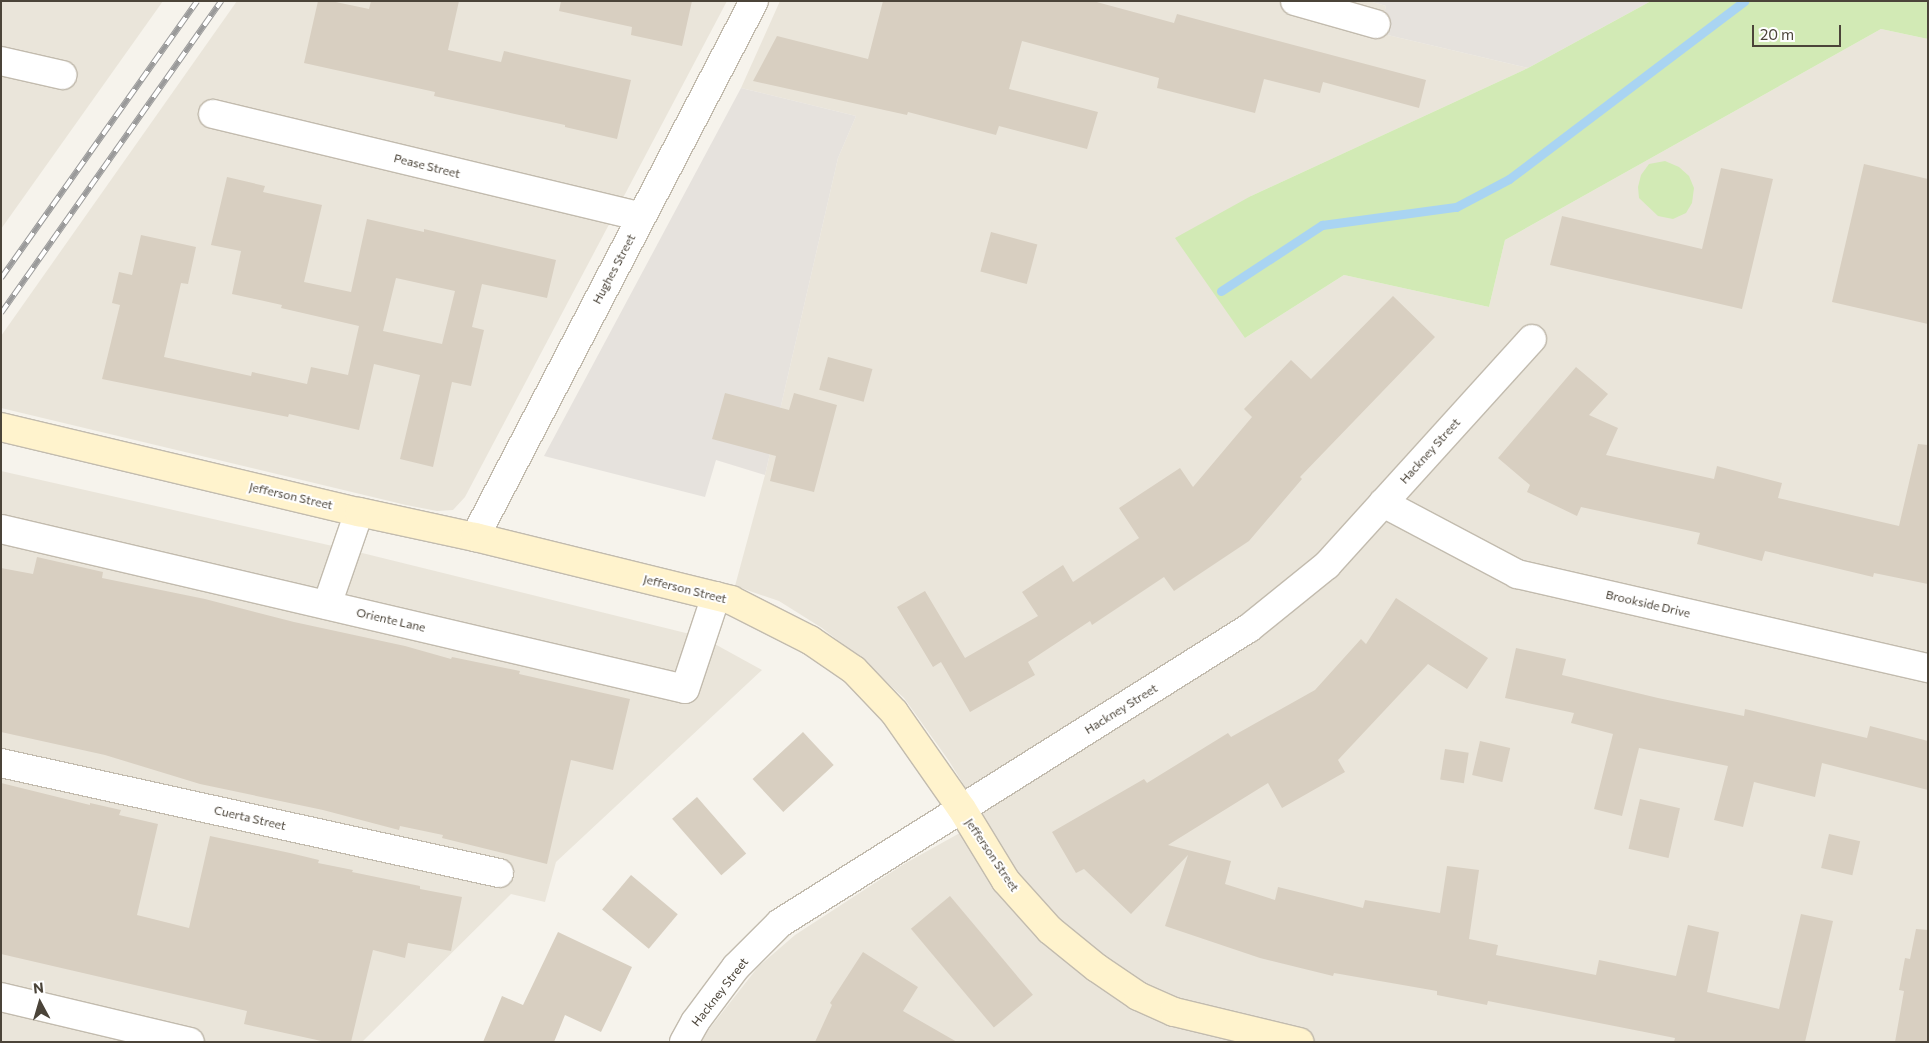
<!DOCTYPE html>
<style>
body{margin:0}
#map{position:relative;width:1929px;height:1043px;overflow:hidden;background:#f6f3ec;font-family:Commissioner,sans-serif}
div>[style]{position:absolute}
.residential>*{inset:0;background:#eae5da}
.industrial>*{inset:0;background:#e6e2dd}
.green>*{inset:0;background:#d2eab5}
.stream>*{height:9px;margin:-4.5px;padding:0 4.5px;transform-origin:4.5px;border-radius:4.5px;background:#a9d4f2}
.building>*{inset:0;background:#d8cfc1;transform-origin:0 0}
.roads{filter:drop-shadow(1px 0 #c2bbae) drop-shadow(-1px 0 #c2bbae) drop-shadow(0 1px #c2bbae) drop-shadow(0 -1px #c2bbae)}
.street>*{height:28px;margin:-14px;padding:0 14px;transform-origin:14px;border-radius:14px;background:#fff}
.secondary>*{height:28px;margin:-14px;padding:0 14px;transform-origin:14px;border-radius:14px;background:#fff3cd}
.rail>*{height:5.5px;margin-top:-2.75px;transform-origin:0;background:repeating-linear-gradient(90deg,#fff 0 11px,#9a9a9a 0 22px);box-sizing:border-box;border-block:1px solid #9a9a9a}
span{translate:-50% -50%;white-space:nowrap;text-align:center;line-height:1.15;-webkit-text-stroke:4px #fff;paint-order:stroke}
.street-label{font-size:12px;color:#4b4439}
.frame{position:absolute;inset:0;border:2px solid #4b4439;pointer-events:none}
.north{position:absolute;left:15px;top:978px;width:50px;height:50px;-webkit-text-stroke:4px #fff;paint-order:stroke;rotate:354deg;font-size:14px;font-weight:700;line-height:20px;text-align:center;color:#4b4439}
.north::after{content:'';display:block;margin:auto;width:18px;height:22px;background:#4b4439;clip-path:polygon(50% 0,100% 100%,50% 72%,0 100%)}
.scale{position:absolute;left:1752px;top:25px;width:89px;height:22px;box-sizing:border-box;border:2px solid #4b4439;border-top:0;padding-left:6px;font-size:15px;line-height:18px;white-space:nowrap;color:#4b4439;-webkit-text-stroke:4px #fff;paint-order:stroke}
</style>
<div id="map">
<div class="residential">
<div style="clip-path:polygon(1px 1px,163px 1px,1px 229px)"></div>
<div style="clip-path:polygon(237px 1px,727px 1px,465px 497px,453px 510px,437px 511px,406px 505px,1px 408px,1px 336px)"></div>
<div style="clip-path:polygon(780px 1px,1369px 1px,1386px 6px,1379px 33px,1528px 68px,1251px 196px,1245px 338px,1344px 275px,1489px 307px,1505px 240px,1881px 29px,1928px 39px,1928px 1042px,699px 1042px,758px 967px,795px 935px,904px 864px,985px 819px,949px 761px,904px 698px,858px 656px,822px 628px,779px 601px,735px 586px,765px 475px,838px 158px,856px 116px,741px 88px)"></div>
<div style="clip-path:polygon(1px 471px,346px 549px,702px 637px,762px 670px,556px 862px,545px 902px,511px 894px,362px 1042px,1px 1042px)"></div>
</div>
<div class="industrial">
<div style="clip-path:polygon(1369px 1px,1651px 1px,1528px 68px,1379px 33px,1386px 6px)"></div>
<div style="clip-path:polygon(741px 88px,856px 116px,838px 158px,765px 475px,716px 460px,705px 497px,544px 456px)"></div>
</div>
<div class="green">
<div style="clip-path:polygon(1651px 1px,1928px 1px,1928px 39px,1881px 29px,1505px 240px,1489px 307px,1344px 275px,1245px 338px,1175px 238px,1251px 196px,1528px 68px)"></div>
<div style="clip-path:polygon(1665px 161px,1679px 167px,1689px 176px,1694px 188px,1692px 203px,1686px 213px,1673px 219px,1658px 216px,1639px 198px,1638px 187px,1641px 175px,1649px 164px)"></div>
</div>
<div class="stream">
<div style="left:1221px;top:291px;width:121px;rotate:-33.2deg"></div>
<div style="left:1322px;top:225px;width:135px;rotate:-7.7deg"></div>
<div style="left:1456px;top:207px;width:60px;rotate:-27.8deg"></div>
<div style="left:1509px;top:179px;width:295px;rotate:-37.1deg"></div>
</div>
<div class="building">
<div style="clip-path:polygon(318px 1px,331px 1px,369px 9px,371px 1px,459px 1px,448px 50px,501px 62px,504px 51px,631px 80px,617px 139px,565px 127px,565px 125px,434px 96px,435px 92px,304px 63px)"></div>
<div style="clip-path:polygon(561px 1px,692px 1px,682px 46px,631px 35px,632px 27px,559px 11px)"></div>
<div style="clip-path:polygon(883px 1px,1093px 1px,1174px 23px,1177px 14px,1426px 80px,1419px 108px,1323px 82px,1320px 93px,1264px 79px,1255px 113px,1157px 88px,1159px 78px,1022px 41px,1009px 89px,1098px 112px,1087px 149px,999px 126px,996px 135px,908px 112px,907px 115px,753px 81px,777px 36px,868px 59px)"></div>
<div style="clip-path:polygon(1864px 164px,1928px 179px,1928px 324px,1832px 302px)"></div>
<div style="clip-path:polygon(1721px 168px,1773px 179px,1742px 309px,1550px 265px,1562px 216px,1702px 249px)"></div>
<div style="clip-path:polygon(evenodd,227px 177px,265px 186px,263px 192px,322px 205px,304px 282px,351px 292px,367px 219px,424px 232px,424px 229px,556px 260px,547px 298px,482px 284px,472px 327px,484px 330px,471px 386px,452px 382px,433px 467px,400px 459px,420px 375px,374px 364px,359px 430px,289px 414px,288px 417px,102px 379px,120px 305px,112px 303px,119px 272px,132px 275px,141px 235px,196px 247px,188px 284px,181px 283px,164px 357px,251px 376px,252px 372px,307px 384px,311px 367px,348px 375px,359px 326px,281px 308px,282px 305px,232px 294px,241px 251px,211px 245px,227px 177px,396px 278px,455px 291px,442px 344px,383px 331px,396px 278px)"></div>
<div style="left:991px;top:232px;width:48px;height:41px;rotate:15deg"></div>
<div style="clip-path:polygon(1393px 296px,1435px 337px,1300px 477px,1302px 479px,1249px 541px,1174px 591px,1164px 577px,1092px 625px,1090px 621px,1028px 662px,1035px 675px,970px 712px,941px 662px,933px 667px,897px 607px,925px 591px,965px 658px,1038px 616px,1022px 592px,1063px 565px,1073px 582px,1139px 538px,1119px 508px,1180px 468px,1193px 487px,1252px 417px,1244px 409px,1291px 360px,1311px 379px)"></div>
<div style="left:828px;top:357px;width:46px;height:34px;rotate:15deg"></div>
<div style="clip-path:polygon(1576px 367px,1608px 394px,1589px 415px,1618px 428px,1606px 455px,1714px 479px,1717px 466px,1782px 483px,1778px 498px,1899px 526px,1918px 444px,1928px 445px,1928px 584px,1874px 573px,1873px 577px,1765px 551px,1762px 561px,1697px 544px,1700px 533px,1581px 507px,1577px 516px,1527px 492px,1530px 485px,1498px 458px)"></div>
<div style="clip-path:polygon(725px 393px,789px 410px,794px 393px,837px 405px,814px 492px,770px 481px,776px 456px,712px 439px)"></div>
<div style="clip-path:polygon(37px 557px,103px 572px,102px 578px,205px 599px,294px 622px,405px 646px,451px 659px,452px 657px,520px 671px,519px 674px,630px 699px,613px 770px,571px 760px,547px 864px,442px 838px,443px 835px,400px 826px,399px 830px,323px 810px,200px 784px,105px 755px,1px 732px,1px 568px,33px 574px)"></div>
<div style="clip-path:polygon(1396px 598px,1488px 658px,1467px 689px,1428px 664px,1338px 760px,1345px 772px,1282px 808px,1268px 783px,1168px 845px,1231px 861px,1225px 884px,1275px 900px,1278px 887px,1363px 908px,1365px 900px,1440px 913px,1447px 866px,1479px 870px,1469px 939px,1498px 945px,1496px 955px,1596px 975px,1599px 960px,1676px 976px,1688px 925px,1719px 932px,1707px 992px,1779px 1009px,1801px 914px,1833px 921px,1805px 1042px,1674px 1042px,1675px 1038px,1488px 1001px,1487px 1005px,1437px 995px,1437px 991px,1334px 973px,1333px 976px,1260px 958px,1165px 926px,1188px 855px,1131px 914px,1084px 869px,1076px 873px,1052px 832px,1144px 779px,1147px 783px,1228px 733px,1231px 737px,1315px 690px,1361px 639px,1366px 644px)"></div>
<div style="clip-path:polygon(1516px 648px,1566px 659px,1562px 675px,1658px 698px,1744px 716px,1745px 709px,1867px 738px,1870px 726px,1928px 741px,1928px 790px,1822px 763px,1815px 797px,1754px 782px,1743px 827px,1714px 820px,1728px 766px,1639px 748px,1622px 816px,1594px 809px,1613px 734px,1571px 723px,1574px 713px,1505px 698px)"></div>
<div style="left:803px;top:732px;width:45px;height:69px;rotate:47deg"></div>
<div style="left:1480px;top:741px;width:31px;height:35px;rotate:13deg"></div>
<div style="left:1445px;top:749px;width:24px;height:31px;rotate:9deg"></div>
<div style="clip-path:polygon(1px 783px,90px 805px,90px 803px,121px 810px,119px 815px,158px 824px,137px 915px,189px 928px,210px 836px,290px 853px,319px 860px,318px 863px,353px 870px,352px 872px,420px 886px,420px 889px,462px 897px,451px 951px,408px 943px,405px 958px,373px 950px,351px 1042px,326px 1042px,244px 1024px,247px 1011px,1px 954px)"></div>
<div style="left:697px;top:797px;width:75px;height:33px;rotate:49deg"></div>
<div style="left:1640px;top:799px;width:41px;height:51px;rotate:13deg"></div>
<div style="left:1829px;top:834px;width:32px;height:35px;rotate:13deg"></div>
<div style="left:631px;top:875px;width:61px;height:45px;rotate:40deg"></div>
<div style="left:950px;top:896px;width:129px;height:51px;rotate:50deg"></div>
<div style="clip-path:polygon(1916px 929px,1928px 930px,1928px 1042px,1895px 1042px,1904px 991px,1899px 990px,1905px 958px,1910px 959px)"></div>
<div style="clip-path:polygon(558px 932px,632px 967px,601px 1032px,565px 1015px,554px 1042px,483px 1042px,502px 996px,523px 1005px)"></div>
<div style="clip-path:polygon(863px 952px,918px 987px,903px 1011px,957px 1042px,815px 1042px,832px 1005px,830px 1003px)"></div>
</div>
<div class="roads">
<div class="street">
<div style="left:1295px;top:1px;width:84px;rotate:15.9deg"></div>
<div style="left:1px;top:61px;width:63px;rotate:12.9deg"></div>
<div style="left:213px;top:114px;width:440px;rotate:13.5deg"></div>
<div style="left:1383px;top:503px;width:152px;rotate:27.9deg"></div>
<div style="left:1517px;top:574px;width:422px;rotate:12.9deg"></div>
<div style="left:1px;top:529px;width:702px;rotate:13.17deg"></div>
<div style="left:685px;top:689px;width:98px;rotate:-71.6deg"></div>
<div style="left:475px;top:537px;width:604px;rotate:-62.5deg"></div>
<div style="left:327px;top:605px;width:98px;rotate:-71deg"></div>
<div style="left:1px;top:763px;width:510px;rotate:12.46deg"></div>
<div style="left:1px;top:997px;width:194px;rotate:13.4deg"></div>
<div style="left:684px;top:1042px;width:23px;rotate:-61deg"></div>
<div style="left:695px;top:1022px;width:69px;rotate:-53.3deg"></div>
<div style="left:736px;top:967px;width:62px;rotate:-45deg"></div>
<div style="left:780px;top:923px;width:554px;rotate:-32.17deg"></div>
<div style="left:1249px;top:628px;width:100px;rotate:-38.9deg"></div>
<div style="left:1327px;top:565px;width:305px;rotate:-47.8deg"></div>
</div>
<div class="secondary">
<div style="left:1px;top:427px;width:368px;rotate:13.4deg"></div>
<div style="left:359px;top:512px;width:119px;rotate:12.2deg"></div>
<div style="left:475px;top:537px;width:264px;rotate:13.8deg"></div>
<div style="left:731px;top:600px;width:89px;rotate:26.9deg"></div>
<div style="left:810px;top:640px;width:53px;rotate:34.3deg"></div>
<div style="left:854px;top:670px;width:58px;rotate:46.4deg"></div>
<div style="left:894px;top:712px;width:118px;rotate:55deg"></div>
<div style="left:962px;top:809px;width:84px;rotate:58.6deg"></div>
<div style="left:1006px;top:881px;width:66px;rotate:48.1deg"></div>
<div style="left:1050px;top:930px;width:60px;rotate:39deg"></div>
<div style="left:1097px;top:968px;width:50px;rotate:34.3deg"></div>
<div style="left:1138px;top:996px;width:39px;rotate:24deg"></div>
<div style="left:1174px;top:1012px;width:129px;rotate:13.5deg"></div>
</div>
</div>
<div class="rail">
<div style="left:1px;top:278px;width:339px;rotate:-54.7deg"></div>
<div style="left:1px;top:313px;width:382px;rotate:-54.8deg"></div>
</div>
<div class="street-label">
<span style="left:427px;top:166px;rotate:14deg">Pease Street</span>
<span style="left:614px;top:269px;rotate:-62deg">Hughes Street</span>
<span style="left:1430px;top:451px;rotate:-48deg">Hackney Street</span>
<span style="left:291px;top:496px;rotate:13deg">Jefferson Street</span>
<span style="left:685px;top:589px;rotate:14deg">Jefferson Street</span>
<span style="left:1648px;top:604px;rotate:13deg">Brookside Drive</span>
<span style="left:391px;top:620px;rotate:13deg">Oriente Lane</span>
<span style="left:1121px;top:709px;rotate:-32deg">Hackney Street</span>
<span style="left:250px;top:818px;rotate:13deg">Cuerta Street</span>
<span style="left:992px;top:855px;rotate:56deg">Jefferson Street</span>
<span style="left:720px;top:992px;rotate:-52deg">Hackney Street</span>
</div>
<div class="frame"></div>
<div class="north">N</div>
<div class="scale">20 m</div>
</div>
